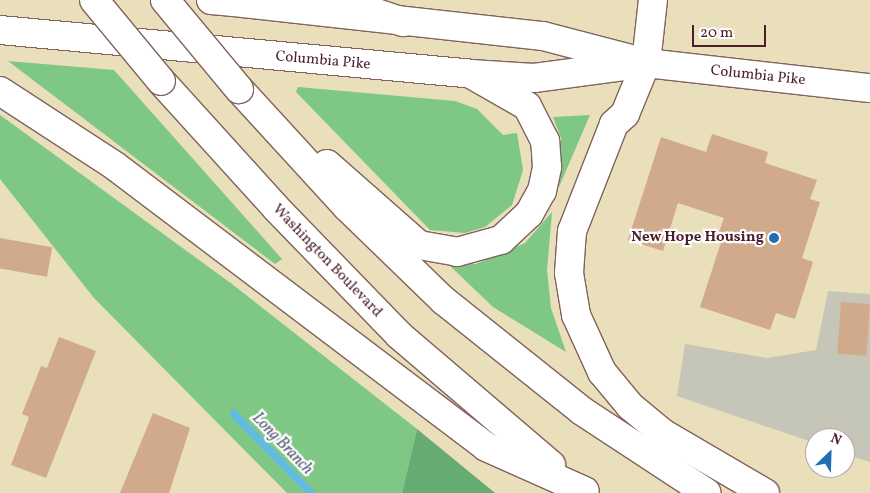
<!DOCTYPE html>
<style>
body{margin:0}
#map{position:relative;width:870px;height:493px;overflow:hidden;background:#e9dfba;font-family:Vollkorn,serif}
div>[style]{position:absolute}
.industrial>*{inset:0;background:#c5c5b8}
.green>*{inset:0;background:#7ec785}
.forest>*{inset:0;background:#66ac72}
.stream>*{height:8px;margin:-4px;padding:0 4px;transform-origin:4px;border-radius:4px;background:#64bbe1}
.building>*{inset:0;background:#d0aa8b;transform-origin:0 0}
.roads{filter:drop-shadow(1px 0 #82625d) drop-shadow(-1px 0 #82625d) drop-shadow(0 1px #82625d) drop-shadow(0 -1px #82625d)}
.secondary>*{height:28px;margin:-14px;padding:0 14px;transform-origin:14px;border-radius:14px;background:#fff}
.primary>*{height:28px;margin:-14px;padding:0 14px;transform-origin:14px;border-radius:14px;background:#fff}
.highway>*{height:28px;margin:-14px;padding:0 14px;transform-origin:14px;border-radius:14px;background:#fff}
.bridges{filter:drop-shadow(1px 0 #82625d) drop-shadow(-1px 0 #82625d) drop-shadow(0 1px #82625d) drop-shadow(0 -1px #82625d)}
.highway-bridge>*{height:28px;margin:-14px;padding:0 14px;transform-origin:14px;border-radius:14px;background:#fff}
.dots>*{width:14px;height:14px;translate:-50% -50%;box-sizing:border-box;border:2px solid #fff;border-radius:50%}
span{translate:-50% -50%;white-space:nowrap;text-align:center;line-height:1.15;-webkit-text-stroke:4.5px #fff;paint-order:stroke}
.street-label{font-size:15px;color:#4a1f2b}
.poi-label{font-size:15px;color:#4a1f2b;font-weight:700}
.right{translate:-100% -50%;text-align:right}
.water-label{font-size:16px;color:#545d74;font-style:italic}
.north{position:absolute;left:805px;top:428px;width:50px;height:50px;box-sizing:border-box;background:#fff;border:1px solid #b7a5aa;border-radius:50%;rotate:24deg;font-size:14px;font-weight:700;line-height:20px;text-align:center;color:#4a1f2b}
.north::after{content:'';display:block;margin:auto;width:18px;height:22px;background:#1f6fb2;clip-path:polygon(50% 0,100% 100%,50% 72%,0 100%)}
.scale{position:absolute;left:692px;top:25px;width:74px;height:22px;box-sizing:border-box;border:2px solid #4a1f2b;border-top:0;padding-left:6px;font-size:15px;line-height:18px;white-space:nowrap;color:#4a1f2b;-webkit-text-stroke:4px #fff;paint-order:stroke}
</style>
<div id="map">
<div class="industrial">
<div style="clip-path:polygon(828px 291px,870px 294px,870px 462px,845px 454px,845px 438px,815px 438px,815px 443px,677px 396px,685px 344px,767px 358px,816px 350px)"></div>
</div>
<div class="green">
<div style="clip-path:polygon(8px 61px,114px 70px,282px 259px,275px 264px)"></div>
<div style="clip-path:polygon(298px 87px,455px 101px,477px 109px,503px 135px,517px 133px,523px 170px,512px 205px,485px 227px,465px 233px,430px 230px,296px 92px)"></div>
<div style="clip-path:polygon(0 115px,232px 284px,417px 429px,402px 493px,287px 493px,94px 298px,0 179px)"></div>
<div style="clip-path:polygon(590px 115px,559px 187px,561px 138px,553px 117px)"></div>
<div style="clip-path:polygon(552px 212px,547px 270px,551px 308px,566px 352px,493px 307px,447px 263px,476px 264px,525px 243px)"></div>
</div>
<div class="forest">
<div style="clip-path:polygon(417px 429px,495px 493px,402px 493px)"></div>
</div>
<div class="stream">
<div style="left:234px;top:414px;width:110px;rotate:45.7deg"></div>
</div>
<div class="building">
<div style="clip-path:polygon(712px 134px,768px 152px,765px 163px,817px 180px,810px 199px,820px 202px,802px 258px,813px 262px,795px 319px,776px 313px,770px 330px,700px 307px,724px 233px,719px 232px,724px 218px,678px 203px,663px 251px,628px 240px,661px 137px,706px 152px)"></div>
<div style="left:0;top:238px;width:53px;height:30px;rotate:10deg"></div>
<div style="left:841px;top:302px;width:29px;height:52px;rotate:4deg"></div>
<div style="clip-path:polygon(59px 337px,96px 351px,46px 478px,11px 465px,29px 417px,22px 414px,41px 366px,47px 368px)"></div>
<div style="clip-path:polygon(153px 413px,190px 428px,169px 493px,120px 493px)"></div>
</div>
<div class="roads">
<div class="secondary">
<div style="left:234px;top:2px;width:311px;rotate:6.3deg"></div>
<div style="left:543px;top:36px;width:106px;rotate:14.7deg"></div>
<div style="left:646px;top:63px;width:225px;rotate:6.4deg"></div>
<div style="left:646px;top:63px;width:63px;rotate:-83.7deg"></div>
<div style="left:471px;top:74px;width:63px;rotate:3.6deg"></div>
<div style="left:534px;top:78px;width:100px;rotate:-7.5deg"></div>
</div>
<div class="primary">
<div style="left:211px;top:0;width:23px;rotate:5deg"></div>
<div style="left:0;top:30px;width:473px;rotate:5.3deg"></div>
</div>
<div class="highway">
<div style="left:338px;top:0;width:69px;rotate:18.7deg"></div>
<div style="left:234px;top:2px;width:2px;rotate:-90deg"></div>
<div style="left:646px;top:63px;width:55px;rotate:112.4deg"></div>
<div style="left:625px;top:114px;width:15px;rotate:138deg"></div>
<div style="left:614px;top:124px;width:115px;rotate:111.4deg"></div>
<div style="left:572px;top:231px;width:42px;rotate:94.1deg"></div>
<div style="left:569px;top:273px;width:43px;rotate:80.5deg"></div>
<div style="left:576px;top:315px;width:63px;rotate:65.5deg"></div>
<div style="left:602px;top:372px;width:44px;rotate:50.5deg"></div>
<div style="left:630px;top:406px;width:44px;rotate:39.5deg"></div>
<div style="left:664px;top:434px;width:117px;rotate:30.3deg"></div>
<div style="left:161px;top:81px;width:171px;rotate:47.8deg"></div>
<div style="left:276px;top:208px;width:177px;rotate:45.9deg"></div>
<div style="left:399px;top:335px;width:200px;rotate:40.5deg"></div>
<div style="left:239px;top:89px;width:160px;rotate:47.5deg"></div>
<div style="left:347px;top:207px;width:134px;rotate:44.1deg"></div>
<div style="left:443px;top:300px;width:178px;rotate:38.6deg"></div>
<div style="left:582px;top:411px;width:149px;rotate:33.3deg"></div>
<div style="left:0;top:91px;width:137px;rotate:33.1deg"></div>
<div style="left:115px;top:166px;width:465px;rotate:37.1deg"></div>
<div style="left:486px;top:447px;width:108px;rotate:24deg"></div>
<div style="left:327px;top:164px;width:123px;rotate:41.4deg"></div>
<div style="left:419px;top:245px;width:39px;rotate:10deg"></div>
<div style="left:457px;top:252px;width:46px;rotate:-15.3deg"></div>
<div style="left:501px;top:240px;width:38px;rotate:-43deg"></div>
<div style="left:529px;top:214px;width:26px;rotate:-61deg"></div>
<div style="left:542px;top:191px;width:25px;rotate:-78deg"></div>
<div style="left:547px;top:167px;width:26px;rotate:-94deg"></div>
<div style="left:545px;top:141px;width:39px;rotate:-117deg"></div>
<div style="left:527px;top:106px;width:64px;rotate:-150.3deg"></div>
</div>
</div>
<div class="bridges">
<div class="highway-bridge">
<div style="left:94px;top:0;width:105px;rotate:50.4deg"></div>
<div style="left:165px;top:0;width:116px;rotate:50.3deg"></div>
</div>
</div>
<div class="dots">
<div style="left:774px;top:238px;background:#1f6fb2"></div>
</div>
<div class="street-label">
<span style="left:323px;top:61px;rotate:5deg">Columbia Pike</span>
<span style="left:758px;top:76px;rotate:6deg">Columbia Pike</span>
<span style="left:327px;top:261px;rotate:46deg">Washington Boulevard</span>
</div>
<div class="poi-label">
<span class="right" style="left:764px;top:238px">New Hope Housing</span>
</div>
<div class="water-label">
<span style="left:282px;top:444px;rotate:46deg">Long Branch</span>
</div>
<div class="north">N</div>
<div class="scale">20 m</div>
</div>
